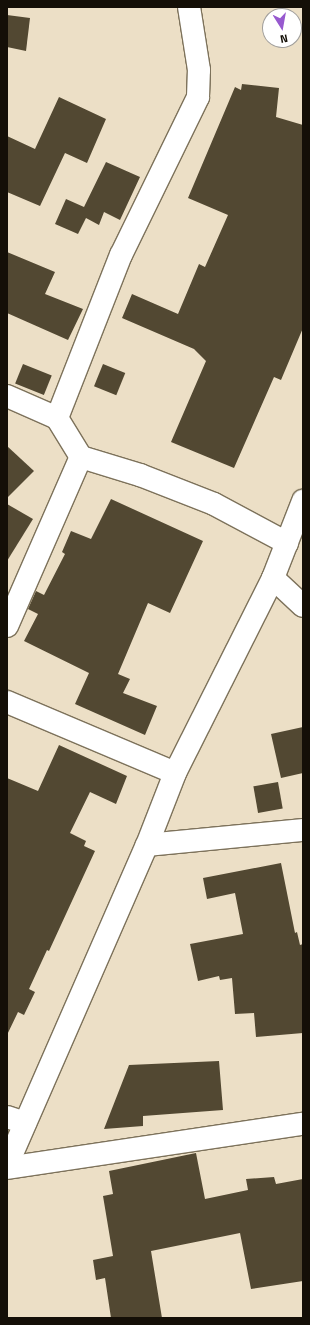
<!DOCTYPE html>
<style>
body{margin:0}
#map{position:relative;width:310px;height:1325px;overflow:hidden;background:#ecdfc6;font-family:"Titillium Web",sans-serif}
div>[style]{position:absolute}
.building>*{inset:0;background:#524832;transform-origin:0 0}
.roads{filter:drop-shadow(1px 0 #7d725b) drop-shadow(-1px 0 #7d725b) drop-shadow(0 1px #7d725b) drop-shadow(0 -1px #7d725b)}
.minor>*{height:22px;margin:-11px;padding:0 11px;transform-origin:11px;border-radius:11px;background:#fff}
span{translate:-50% -50%;white-space:nowrap;text-align:center;line-height:1.15;-webkit-text-stroke:4px #fff;paint-order:stroke}
.frame{position:absolute;inset:0;border:8px solid #140f07;pointer-events:none}
.north{position:absolute;left:262px;top:8px;width:40px;height:40px;box-sizing:border-box;background:#fff;border:1px solid #a19f9c;border-radius:50%;rotate:169deg;font-size:11px;font-weight:700;line-height:16px;text-align:center;color:#140f07}
.north::after{content:'';display:block;margin:auto;width:14px;height:18px;background:#9759cf;clip-path:polygon(50% 0,100% 100%,50% 72%,0 100%)}
</style>
<div id="map">
<div class="building">
<div style="clip-path:polygon(7px 15px,30px 18px,26px 51px,7px 47px)"></div>
<div style="clip-path:polygon(242px 84px,279px 88px,276px 117px,303px 125px,303px 328px,281px 380px,274px 377px,234px 468px,171px 442px,206px 361px,194px 349px,122px 318px,132px 294px,178px 314px,199px 264px,205px 267px,228px 215px,188px 198px,235px 87px,241px 90px)"></div>
<div style="clip-path:polygon(59px 97px,106px 119px,87px 163px,65px 153px,40px 206px,7px 192px,7px 136px,35px 149px)"></div>
<div style="clip-path:polygon(106px 162px,140px 177px,120px 220px,104px 212px,99px 225px,86px 218px,78px 234px,55px 224px,66px 199px,84px 207px)"></div>
<div style="clip-path:polygon(7px 252px,55px 272px,45px 294px,83px 309px,68px 340px,7px 313px)"></div>
<div style="left:23px;top:364px;width:31px;height:21px;rotate:22deg"></div>
<div style="left:103px;top:364px;width:24px;height:24px;rotate:22deg"></div>
<div style="clip-path:polygon(7px 446px,34px 471px,7px 498px)"></div>
<div style="clip-path:polygon(111px 499px,203px 541px,170px 613px,148px 603px,118px 674px,130px 679px,123px 693px,157px 706px,145px 735px,75px 704px,89px 673px,24px 641px,38px 614px,28px 609px,36px 591px,44px 595px,65px 554px,62px 552px,71px 531px,91px 539px)"></div>
<div style="clip-path:polygon(7px 504px,33px 519px,7px 561px)"></div>
<div style="clip-path:polygon(303px 727px,303px 773px,281px 778px,271px 734px)"></div>
<div style="clip-path:polygon(59px 745px,127px 776px,116px 804px,90px 792px,70px 833px,86px 841px,84px 846px,95px 851px,49px 951px,47px 950px,29px 989px,35px 992px,24px 1015px,18px 1012px,7px 1035px,7px 778px,38px 791px)"></div>
<div style="left:278px;top:782px;width:27px;height:25px;rotate:80deg"></div>
<div style="clip-path:polygon(281px 863px,295px 933px,297px 932px,300px 945px,303px 944px,303px 1033px,256px 1037px,254px 1013px,235px 1014px,232px 978px,220px 980px,219px 976px,198px 981px,190px 944px,243px 934px,235px 893px,207px 899px,203px 878px)"></div>
<div style="clip-path:polygon(219px 1061px,223px 1110px,143px 1116px,143px 1126px,104px 1129px,129px 1065px)"></div>
<div style="clip-path:polygon(196px 1153px,205px 1199px,248px 1190px,246px 1179px,274px 1177px,276px 1184px,303px 1179px,303px 1281px,251px 1289px,240px 1233px,151px 1251px,162px 1318px,111px 1318px,105px 1278px,96px 1280px,93px 1260px,113px 1256px,103px 1196px,113px 1194px,109px 1171px)"></div>
</div>
<div class="roads">
<div class="minor">
<div style="left:7px;top:396px;width:55px;rotate:23.7deg"></div>
<div style="left:57px;top:418px;width:46px;rotate:58.4deg"></div>
<div style="left:81px;top:457px;width:62px;rotate:17deg"></div>
<div style="left:140px;top:475px;width:79px;rotate:21.4deg"></div>
<div style="left:214px;top:504px;width:83px;rotate:28.1deg"></div>
<div style="left:57px;top:418px;width:175px;rotate:-68.6deg"></div>
<div style="left:121px;top:255px;width:176px;rotate:-64deg"></div>
<div style="left:198px;top:97px;width:27px;rotate:-88deg"></div>
<div style="left:199px;top:70px;width:64px;rotate:-99deg"></div>
<div style="left:273px;top:578px;width:41px;rotate:43deg"></div>
<div style="left:7px;top:626px;width:184px;rotate:-66.4deg"></div>
<div style="left:7px;top:702px;width:182px;rotate:22.9deg"></div>
<div style="left:147px;top:845px;width:157px;rotate:-5.5deg"></div>
<div style="left:7px;top:1117px;width:19px;rotate:18deg"></div>
<div style="left:7px;top:1165px;width:349px;rotate:-66.4deg"></div>
<div style="left:147px;top:845px;width:77px;rotate:-68.7deg"></div>
<div style="left:175px;top:773px;width:218px;rotate:-63.3deg"></div>
<div style="left:273px;top:578px;width:83px;rotate:-68.7deg"></div>
<div style="left:7px;top:1168px;width:299px;rotate:-8.5deg"></div>
</div>
</div>
<div class="frame"></div>
<div class="north">N</div>
</div>
